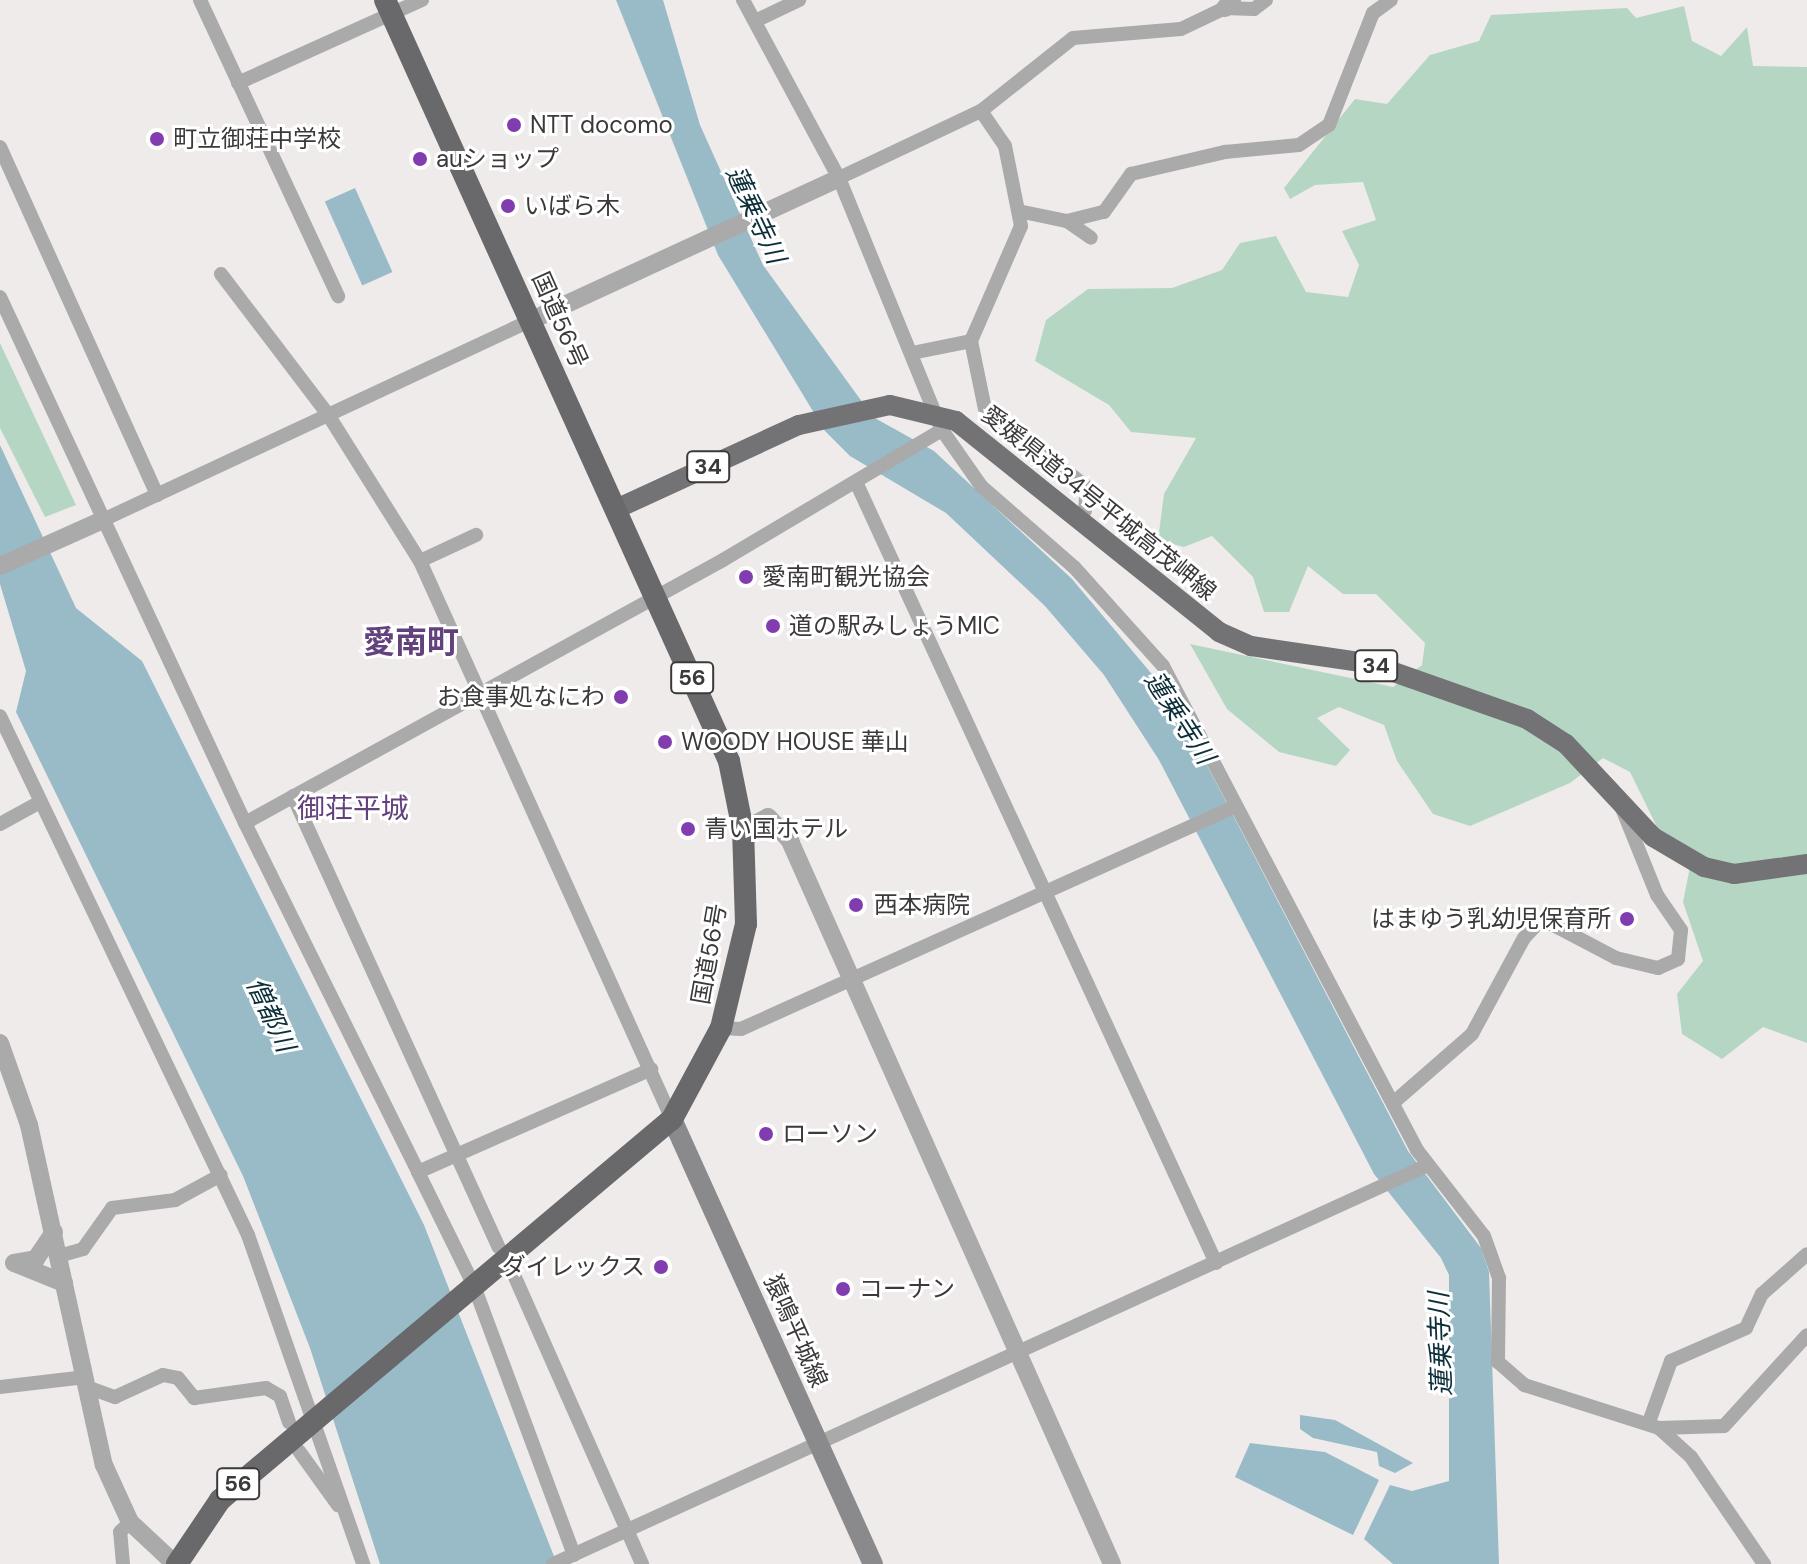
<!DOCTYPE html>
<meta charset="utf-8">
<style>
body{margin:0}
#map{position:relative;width:1807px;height:1564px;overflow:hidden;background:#efebea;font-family:"DM Sans","Noto Sans JP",sans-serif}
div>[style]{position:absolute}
.green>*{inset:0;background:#b6d6c4}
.water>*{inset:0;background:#98bbc7;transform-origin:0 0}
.minor>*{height:14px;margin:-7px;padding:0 7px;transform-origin:7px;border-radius:7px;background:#aaaaab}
.tertiary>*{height:18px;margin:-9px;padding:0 9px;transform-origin:9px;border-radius:9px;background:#aaaaab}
.secondary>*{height:20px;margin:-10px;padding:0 10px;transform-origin:10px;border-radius:10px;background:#8a8a8c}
.primary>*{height:20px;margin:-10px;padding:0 10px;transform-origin:10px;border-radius:10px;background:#737375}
.trunk>*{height:22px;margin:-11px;padding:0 11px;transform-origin:11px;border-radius:11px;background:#69696c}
.primary-bridge>*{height:20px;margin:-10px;padding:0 10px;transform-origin:10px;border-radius:10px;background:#737375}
.dots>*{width:22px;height:22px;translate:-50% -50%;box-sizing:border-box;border:4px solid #fff;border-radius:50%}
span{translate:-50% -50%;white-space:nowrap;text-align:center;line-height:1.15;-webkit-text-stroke:6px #fff;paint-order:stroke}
.shield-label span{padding:2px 6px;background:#fff;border:2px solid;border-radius:6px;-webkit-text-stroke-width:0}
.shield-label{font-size:22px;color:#3b3939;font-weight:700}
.poi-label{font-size:24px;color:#3b3939}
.left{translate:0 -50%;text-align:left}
.right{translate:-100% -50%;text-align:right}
.street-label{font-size:24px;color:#3b3939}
.water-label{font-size:26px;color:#0c2f39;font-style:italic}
.quarter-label{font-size:28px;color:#62417c}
.district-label{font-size:32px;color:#62417c;font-weight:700}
</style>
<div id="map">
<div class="green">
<div style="clip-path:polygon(1684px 6px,1692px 41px,1721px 56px,1747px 27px,1753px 66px,1807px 67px,1807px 1043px,1763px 1027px,1722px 1059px,1682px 1034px,1677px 994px,1703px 961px,1683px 902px,1693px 852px,1659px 831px,1630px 772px,1603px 758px,1570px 783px,1470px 826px,1433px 814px,1397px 761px,1384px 725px,1339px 707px,1317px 718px,1350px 750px,1336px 766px,1279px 752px,1227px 709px,1190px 644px,1393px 687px,1422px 665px,1425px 643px,1376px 594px,1343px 594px,1308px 566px,1289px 612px,1264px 612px,1253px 577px,1212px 536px,1184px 547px,1158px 540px,1164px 494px,1196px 438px,1131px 432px,1109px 405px,1035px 361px,1046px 320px,1088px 289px,1172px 288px,1222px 270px,1240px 243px,1276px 236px,1306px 292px,1348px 297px,1359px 265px,1342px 231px,1376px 220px,1363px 182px,1315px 185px,1290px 199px,1284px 188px,1355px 99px,1387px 104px,1430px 55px,1479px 41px,1491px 15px,1627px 8px,1636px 18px)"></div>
<div style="clip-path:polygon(0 343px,76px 505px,45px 517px,0 428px)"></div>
</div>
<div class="water">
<div style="clip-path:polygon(616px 0,663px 0,700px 125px,763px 265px,873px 417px,934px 451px,1072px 579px,1166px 691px,1198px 748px,1408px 1151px,1481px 1248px,1489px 1272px,1499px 1564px,1393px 1564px,1364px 1539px,1390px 1485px,1412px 1491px,1449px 1481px,1449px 1275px,1441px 1258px,1374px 1174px,1159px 760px,1104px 675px,1045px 606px,946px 513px,850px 456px,825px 431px,718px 255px)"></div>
<div style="left:355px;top:188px;width:92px;height:33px;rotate:66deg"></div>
<div style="clip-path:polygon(0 445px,76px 608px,142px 661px,424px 1225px,557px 1564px,380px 1564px,310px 1348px,243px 1176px,16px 712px,26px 671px,0 584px)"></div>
<div style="clip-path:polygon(1300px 1415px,1335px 1420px,1413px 1463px,1395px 1473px,1379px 1466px,1377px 1452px,1313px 1438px,1300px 1429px)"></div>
<div style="clip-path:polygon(1250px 1443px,1325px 1452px,1379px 1480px,1353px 1535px,1235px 1477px)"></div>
</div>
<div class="minor">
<div style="left:200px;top:0;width:327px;rotate:65deg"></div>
<div style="left:743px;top:0;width:202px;rotate:61.7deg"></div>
<div style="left:839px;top:178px;width:272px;rotate:67.8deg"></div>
<div style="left:942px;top:430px;width:68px;rotate:55.1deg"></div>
<div style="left:981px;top:486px;width:123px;rotate:41.1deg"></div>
<div style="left:1074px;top:567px;width:133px;rotate:48deg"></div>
<div style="left:1163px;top:666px;width:547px;rotate:62.31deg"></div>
<div style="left:1417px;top:1150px;width:109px;rotate:52.1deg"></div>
<div style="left:1484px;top:1236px;width:45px;rotate:70.3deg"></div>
<div style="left:1499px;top:1278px;width:84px;rotate:90.7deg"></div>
<div style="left:1498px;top:1362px;width:35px;rotate:41deg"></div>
<div style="left:1524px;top:1385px;width:142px;rotate:17.7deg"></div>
<div style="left:1659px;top:1428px;width:43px;rotate:42.2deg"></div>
<div style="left:1691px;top:1457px;width:130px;rotate:55.7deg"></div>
<div style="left:755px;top:21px;width:49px;rotate:-25.5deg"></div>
<div style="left:238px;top:83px;width:202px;rotate:-24.3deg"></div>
<div style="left:0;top:147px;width:382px;rotate:65.7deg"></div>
<div style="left:839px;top:178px;width:157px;rotate:-25.3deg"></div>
<div style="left:981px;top:111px;width:117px;rotate:-38.4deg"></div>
<div style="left:1073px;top:38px;width:108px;rotate:-4.8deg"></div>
<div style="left:1181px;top:29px;width:49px;rotate:-25.5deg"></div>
<div style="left:1225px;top:8px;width:29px;rotate:2deg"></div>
<div style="left:1254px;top:9px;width:15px;rotate:-37deg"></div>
<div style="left:1023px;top:212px;width:45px;rotate:11.6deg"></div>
<div style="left:1067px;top:221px;width:29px;rotate:35deg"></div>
<div style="left:1067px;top:221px;width:38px;rotate:-14deg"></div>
<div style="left:1104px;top:212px;width:47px;rotate:-54.6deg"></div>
<div style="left:1131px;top:174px;width:97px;rotate:-13.2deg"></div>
<div style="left:1225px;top:152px;width:74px;rotate:-5.4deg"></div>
<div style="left:1299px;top:145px;width:36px;rotate:-34deg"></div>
<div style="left:1329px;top:125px;width:120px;rotate:-68.6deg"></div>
<div style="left:1373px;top:13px;width:22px;rotate:-36deg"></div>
<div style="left:221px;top:274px;width:175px;rotate:52.7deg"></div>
<div style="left:327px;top:413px;width:175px;rotate:57.9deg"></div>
<div style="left:420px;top:561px;width:612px;rotate:65.7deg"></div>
<div style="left:0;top:297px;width:580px;rotate:65.02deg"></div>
<div style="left:245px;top:823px;width:390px;rotate:63.6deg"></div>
<div style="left:418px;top:1172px;width:255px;rotate:-23.8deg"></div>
<div style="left:971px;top:341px;width:69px;rotate:78.4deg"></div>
<div style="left:985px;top:409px;width:128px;rotate:37.4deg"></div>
<div style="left:1087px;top:487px;width:24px;rotate:95deg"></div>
<div style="left:912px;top:353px;width:60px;rotate:-11.5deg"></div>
<div style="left:971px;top:341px;width:125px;rotate:-66.5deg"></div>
<div style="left:1021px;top:226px;width:82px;rotate:-101.3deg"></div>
<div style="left:1005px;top:146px;width:42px;rotate:-124.4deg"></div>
<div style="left:856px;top:482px;width:860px;rotate:65.25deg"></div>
<div style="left:105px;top:519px;width:471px;rotate:-25deg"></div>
<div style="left:420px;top:561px;width:62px;rotate:-24.9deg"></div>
<div style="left:0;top:716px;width:575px;rotate:64.46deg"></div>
<div style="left:248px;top:1235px;width:349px;rotate:70.7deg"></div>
<div style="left:293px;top:796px;width:496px;rotate:65.5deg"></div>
<div style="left:245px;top:823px;width:546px;rotate:-28.82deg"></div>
<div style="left:723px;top:560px;width:255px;rotate:-30.7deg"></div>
<div style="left:0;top:824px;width:46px;rotate:-28.8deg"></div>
<div style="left:721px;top:1028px;width:20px;rotate:3deg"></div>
<div style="left:741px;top:1029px;width:538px;rotate:-24.23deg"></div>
<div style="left:1393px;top:1103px;width:105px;rotate:-41.1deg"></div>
<div style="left:1472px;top:1034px;width:109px;rotate:-61.6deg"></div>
<div style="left:1524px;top:938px;width:26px;rotate:-47deg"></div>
<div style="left:1542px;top:919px;width:84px;rotate:27.8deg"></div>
<div style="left:1616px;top:958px;width:43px;rotate:13.4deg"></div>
<div style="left:1658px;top:968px;width:22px;rotate:-24deg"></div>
<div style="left:1678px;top:959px;width:29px;rotate:-84deg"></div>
<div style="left:1681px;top:930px;width:42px;rotate:-124.4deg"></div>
<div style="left:1657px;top:895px;width:101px;rotate:-112deg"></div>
<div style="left:418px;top:1172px;width:127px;rotate:63.8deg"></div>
<div style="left:474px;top:1286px;width:287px;rotate:69.6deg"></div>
<div style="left:59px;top:1256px;width:25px;rotate:-16deg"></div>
<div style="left:83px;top:1249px;width:50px;rotate:-54.7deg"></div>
<div style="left:112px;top:1208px;width:64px;rotate:-7.2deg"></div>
<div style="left:175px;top:1200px;width:52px;rotate:-28.5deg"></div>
<div style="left:514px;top:1275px;width:316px;rotate:66.1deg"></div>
<div style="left:0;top:1387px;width:86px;rotate:-6.7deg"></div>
<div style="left:87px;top:1387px;width:30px;rotate:20deg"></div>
<div style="left:115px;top:1397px;width:53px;rotate:-24.6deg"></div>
<div style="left:163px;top:1375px;width:15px;rotate:11deg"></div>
<div style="left:178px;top:1378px;width:26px;rotate:51deg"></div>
<div style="left:194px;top:1398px;width:73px;rotate:-7.9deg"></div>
<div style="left:266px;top:1388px;width:16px;rotate:30deg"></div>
<div style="left:280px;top:1396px;width:28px;rotate:71deg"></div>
<div style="left:1649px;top:1422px;width:65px;rotate:-70.2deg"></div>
<div style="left:1671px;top:1361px;width:82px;rotate:-23.7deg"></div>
<div style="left:1746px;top:1328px;width:38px;rotate:-65deg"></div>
<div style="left:1762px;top:1294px;width:60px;rotate:-41.6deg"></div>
<div style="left:1659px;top:1428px;width:65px;rotate:-1.8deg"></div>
<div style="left:1724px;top:1426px;width:123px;rotate:-47.6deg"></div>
<div style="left:299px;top:1451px;width:67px;rotate:54.2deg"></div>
<div style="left:123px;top:1564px;width:32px;rotate:-95deg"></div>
<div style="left:120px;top:1532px;width:14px;rotate:-45deg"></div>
<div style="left:553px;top:1564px;width:962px;rotate:-24.51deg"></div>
</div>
<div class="tertiary">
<div style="left:1225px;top:8px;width:11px;rotate:-49deg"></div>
<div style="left:532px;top:320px;width:338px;rotate:-24.8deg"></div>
<div style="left:0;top:566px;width:115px;rotate:-24.1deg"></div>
<div style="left:743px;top:830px;width:28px;rotate:-27deg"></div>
<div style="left:768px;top:817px;width:33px;rotate:47deg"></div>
<div style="left:790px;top:841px;width:791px;rotate:65.99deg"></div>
<div style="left:0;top:1043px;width:87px;rotate:70.5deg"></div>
<div style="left:29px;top:1125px;width:348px;rotate:77.6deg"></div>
<div style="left:104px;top:1465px;width:63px;rotate:65.5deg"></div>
<div style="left:130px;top:1522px;width:62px;rotate:43deg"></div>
<div style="left:54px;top:1232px;width:32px;rotate:124deg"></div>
<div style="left:36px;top:1259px;width:22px;rotate:170deg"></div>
<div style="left:14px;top:1263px;width:54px;rotate:21.8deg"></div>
</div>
<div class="secondary">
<div style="left:672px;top:1119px;width:488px;rotate:65.7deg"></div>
</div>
<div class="primary">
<div style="left:956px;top:421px;width:337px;rotate:38.7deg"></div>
<div style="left:1219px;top:632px;width:35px;rotate:24deg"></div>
<div style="left:1251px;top:646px;width:118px;rotate:8.3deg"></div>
<div style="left:1368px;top:663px;width:169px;rotate:19.4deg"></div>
<div style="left:1527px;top:719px;width:46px;rotate:32.7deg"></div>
<div style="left:1566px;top:744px;width:127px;rotate:46.9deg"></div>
<div style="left:1653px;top:837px;width:59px;rotate:30.5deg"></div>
<div style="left:1704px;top:867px;width:31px;rotate:13deg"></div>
<div style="left:1734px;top:874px;width:74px;rotate:-7.8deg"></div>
<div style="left:616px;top:509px;width:201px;rotate:-24.7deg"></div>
</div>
<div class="trunk">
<div style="left:177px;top:1564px;width:77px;rotate:-56.1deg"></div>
<div style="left:220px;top:1500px;width:591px;rotate:-40.13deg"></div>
<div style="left:672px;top:1119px;width:103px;rotate:-61.7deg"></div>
<div style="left:721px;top:1028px;width:107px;rotate:-76.5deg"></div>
<div style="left:746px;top:924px;width:94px;rotate:-91.8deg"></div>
<div style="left:743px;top:830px;width:70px;rotate:-101.5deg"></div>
<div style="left:729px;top:761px;width:835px;rotate:-114.32deg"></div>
</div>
<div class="primary-bridge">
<div style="left:799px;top:425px;width:93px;rotate:-12.4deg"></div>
<div style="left:890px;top:405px;width:68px;rotate:13.6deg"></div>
</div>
<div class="dots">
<div style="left:514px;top:125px;background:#813db0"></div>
<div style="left:157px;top:139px;background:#813db0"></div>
<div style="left:420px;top:159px;background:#813db0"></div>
<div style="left:508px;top:206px;background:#813db0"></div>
<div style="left:746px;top:577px;background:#813db0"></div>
<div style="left:773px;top:626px;background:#813db0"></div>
<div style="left:621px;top:697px;background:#813db0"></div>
<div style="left:665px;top:742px;background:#813db0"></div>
<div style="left:688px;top:829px;background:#813db0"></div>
<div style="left:856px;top:905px;background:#813db0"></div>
<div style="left:1627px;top:919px;background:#813db0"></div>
<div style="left:766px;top:1134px;background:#813db0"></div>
<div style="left:661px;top:1267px;background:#813db0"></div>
<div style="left:843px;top:1289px;background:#813db0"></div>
</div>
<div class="shield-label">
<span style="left:708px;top:467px">34</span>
<span style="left:1376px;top:666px">34</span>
<span style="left:692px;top:678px">56</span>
<span style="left:238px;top:1484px">56</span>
</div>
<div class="poi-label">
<span class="left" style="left:530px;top:125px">NTT docomo</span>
<span class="left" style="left:173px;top:139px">町立御荘中学校</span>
<span class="left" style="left:436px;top:159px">auショップ</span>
<span class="left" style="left:524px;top:206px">いばら木</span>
<span class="left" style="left:762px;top:577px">愛南町観光協会</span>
<span class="left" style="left:789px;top:626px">道の駅みしょうMIC</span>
<span class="right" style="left:605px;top:697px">お食事処なにわ</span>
<span class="left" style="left:681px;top:742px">WOODY HOUSE 華山</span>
<span class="left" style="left:704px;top:829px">青い国ホテル</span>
<span class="left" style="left:874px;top:905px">西本病院</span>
<span class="right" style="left:1611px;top:919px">はまゆう乳幼児保育所</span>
<span class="left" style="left:782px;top:1134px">ローソン</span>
<span class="right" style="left:645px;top:1267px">ダイレックス</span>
<span class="left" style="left:859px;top:1289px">コーナン</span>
</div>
<div class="street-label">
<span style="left:560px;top:320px;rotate:66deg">国道56号</span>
<span style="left:1099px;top:503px;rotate:39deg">愛媛県道34号平城高茂岬線</span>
<span style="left:709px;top:954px;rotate:-80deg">国道56号</span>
<span style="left:796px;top:1331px;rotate:66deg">猿鳴平城線</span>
</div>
<div class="water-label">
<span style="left:755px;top:215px;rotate:65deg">蓮乗寺川</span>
<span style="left:1179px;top:718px;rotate:57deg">蓮乗寺川</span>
<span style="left:270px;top:1015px;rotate:65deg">僧都川</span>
<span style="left:1441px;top:1344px;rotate:-92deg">蓮乗寺川</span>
</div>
<div class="quarter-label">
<span style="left:353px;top:809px">御荘平城</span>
</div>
<div class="district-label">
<span style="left:411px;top:642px">愛南町</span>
</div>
</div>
